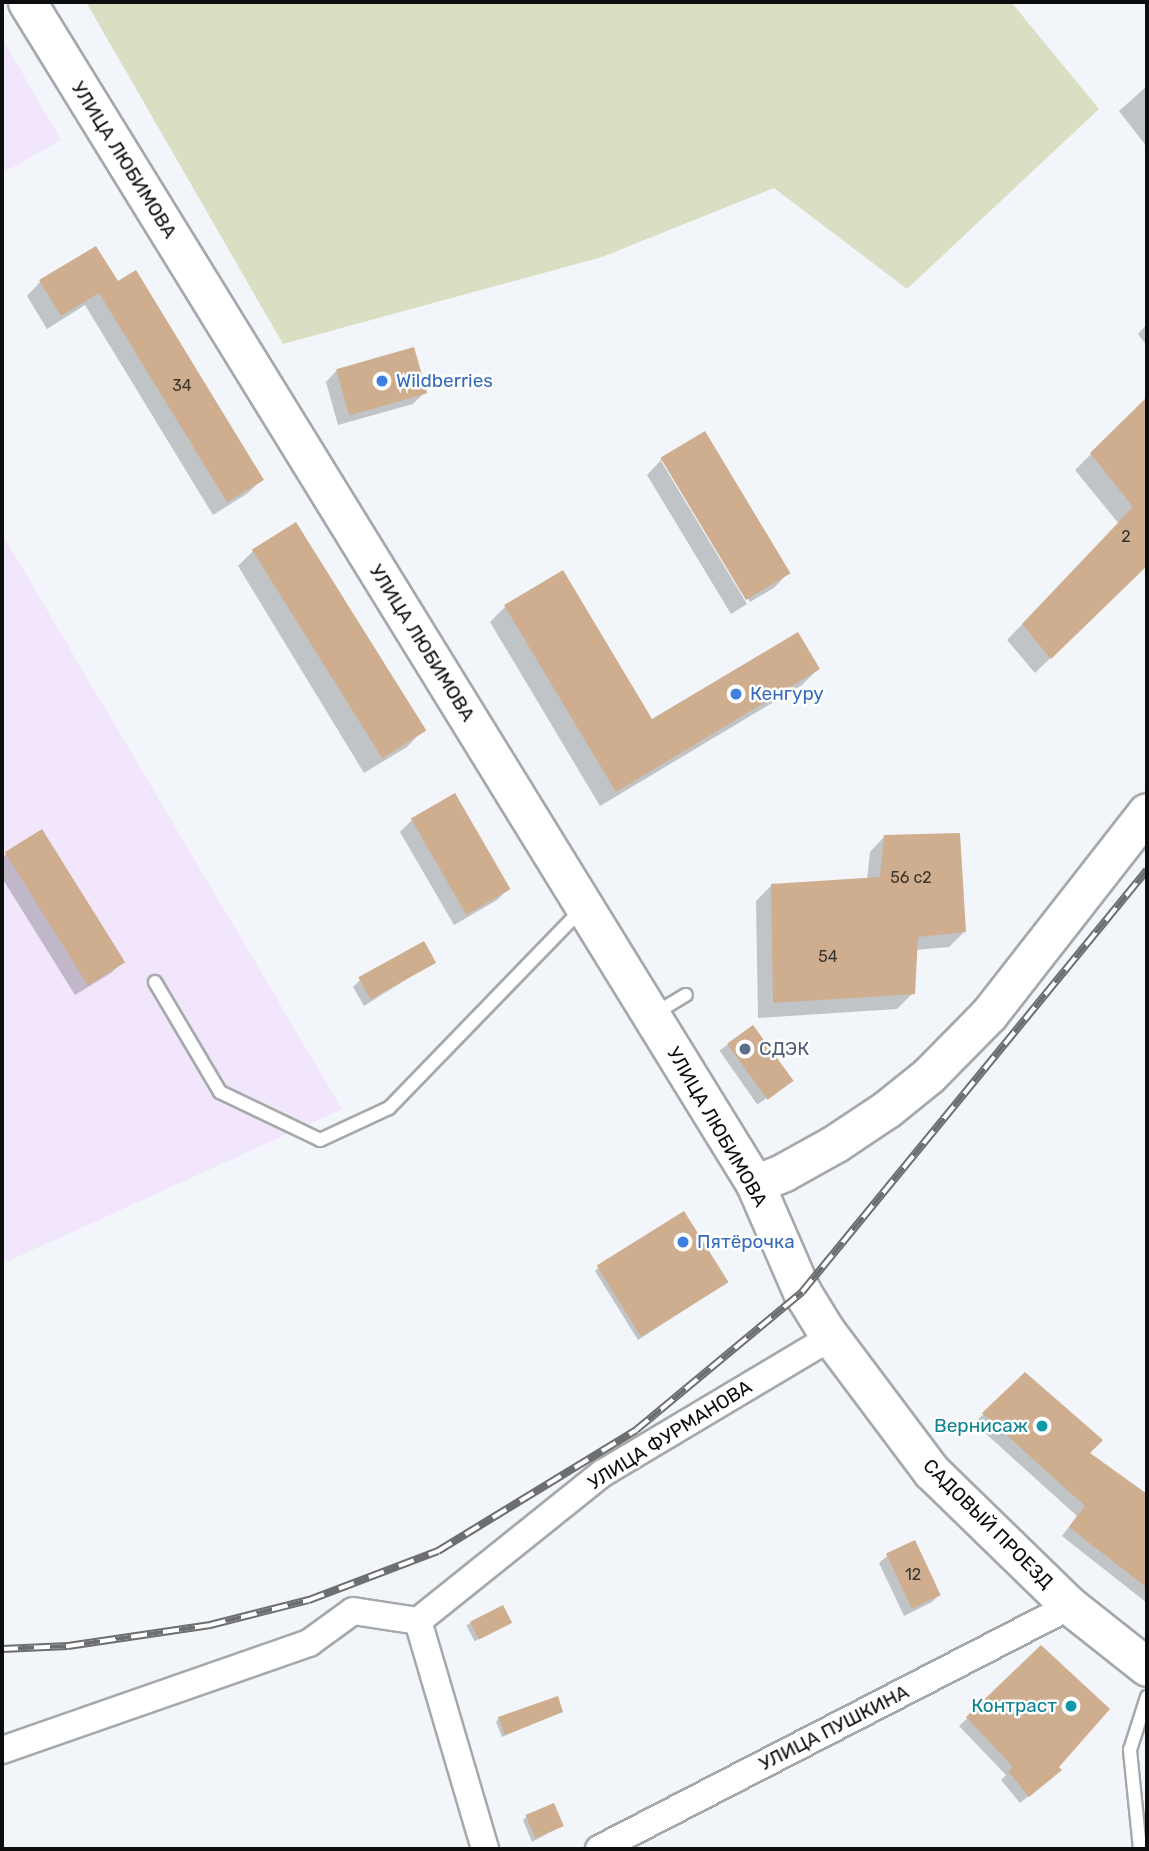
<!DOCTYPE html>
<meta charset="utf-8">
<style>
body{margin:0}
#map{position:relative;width:1149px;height:1851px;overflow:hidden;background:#f2f5f9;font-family:Rubik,sans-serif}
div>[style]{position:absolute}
.industrial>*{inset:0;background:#f1e6fb}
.green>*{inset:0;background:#dadfc4}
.shadow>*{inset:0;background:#0003;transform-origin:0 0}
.building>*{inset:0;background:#ceae8e;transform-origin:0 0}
.roads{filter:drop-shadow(2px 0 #a5a9ac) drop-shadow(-2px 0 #a5a9ac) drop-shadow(0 2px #a5a9ac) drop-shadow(0 -2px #a5a9ac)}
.lane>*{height:12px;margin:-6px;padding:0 6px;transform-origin:6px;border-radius:6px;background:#fff}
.street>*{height:26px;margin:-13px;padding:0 13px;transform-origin:13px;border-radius:13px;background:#fff}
.secondary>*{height:37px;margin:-18.5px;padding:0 18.5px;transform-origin:18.5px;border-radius:18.5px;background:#fff}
.rail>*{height:8px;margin-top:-4px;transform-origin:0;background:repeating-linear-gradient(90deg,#fff 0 16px,#6c6e70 0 32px);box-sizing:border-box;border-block:2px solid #6c6e70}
.dots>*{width:19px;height:19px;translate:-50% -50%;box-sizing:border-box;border:4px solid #fff;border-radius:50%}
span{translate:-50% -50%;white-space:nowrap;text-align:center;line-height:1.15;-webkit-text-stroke:5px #fff;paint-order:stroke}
.number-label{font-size:16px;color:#3c352e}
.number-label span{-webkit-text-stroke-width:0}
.street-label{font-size:19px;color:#0c0d0e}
.shop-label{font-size:19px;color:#366cbe}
.left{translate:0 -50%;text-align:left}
.service-label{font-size:19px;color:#4e5e75}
.culture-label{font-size:19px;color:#0d838f}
.right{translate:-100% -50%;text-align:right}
.frame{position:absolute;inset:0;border:4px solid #0c0d0e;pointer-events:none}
</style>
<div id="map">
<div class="industrial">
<div style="clip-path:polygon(2px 38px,61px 140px,2px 173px)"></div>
<div style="clip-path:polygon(2px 534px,342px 1109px,2px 1264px)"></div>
</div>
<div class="green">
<div style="clip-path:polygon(86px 2px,1011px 2px,1099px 109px,907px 289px,774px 188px,602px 257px,283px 344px)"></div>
</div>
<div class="shadow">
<div style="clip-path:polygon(1147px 86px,1147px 147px,1119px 111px)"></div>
<div style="clip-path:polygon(40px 282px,117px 284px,262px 479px,248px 493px,213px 515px,85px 305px,47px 329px,27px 296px)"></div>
<div style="clip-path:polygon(1147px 324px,1147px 346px,1138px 334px)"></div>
<div style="clip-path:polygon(337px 370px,425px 392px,413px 404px,338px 425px,326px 382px)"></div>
<div style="clip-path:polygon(1139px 407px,1147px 415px,1147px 564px,1035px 673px,1007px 640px,1119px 524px,1075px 470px)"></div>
<div style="clip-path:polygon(705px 433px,789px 572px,774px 588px,750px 602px,665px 461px,661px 461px,747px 604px,731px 614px,647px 475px,662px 459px)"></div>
<div style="clip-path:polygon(296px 524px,422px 731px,407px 747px,364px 773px,238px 566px,253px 551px)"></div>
<div style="clip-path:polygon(505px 607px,652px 722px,818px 669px,802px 685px,600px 806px,490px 622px)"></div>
<div style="clip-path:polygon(412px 820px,508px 889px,497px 900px,454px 925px,400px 832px)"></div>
<div style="clip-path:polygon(42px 831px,123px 962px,111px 973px,75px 995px,2px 878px,2px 857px)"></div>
<div style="clip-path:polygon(885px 836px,964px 932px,949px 947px,915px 950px,913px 993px,897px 1009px,758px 1018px,756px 901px,772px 885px,867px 880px,870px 852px)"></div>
<div style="clip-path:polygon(434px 962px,364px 1006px,353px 987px,360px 980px)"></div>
<div style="left:753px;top:1027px;width:66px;height:41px;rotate:55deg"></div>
<div style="clip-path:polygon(598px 1268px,723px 1285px,638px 1340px,595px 1271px)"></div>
<div style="clip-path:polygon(1025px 1375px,1088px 1454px,1147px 1505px,1147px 1603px,1062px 1536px,1077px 1516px,974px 1423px)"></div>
<div style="clip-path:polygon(914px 1542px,939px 1595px,932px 1602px,904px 1616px,879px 1563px,887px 1556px)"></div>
<div style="left:502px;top:1607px;width:18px;height:40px;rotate:63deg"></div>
<div style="clip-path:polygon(1041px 1648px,1057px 1767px,1052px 1778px,1020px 1803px,1001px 1780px,1006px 1775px,959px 1726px)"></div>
<div style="clip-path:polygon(561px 1712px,502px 1737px,496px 1722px,499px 1718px)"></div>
<div style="clip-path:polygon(526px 1817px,558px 1828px,532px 1842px,523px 1820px)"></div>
</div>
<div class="building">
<div style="clip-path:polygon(96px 246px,118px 281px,136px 270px,264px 480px,227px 502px,99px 293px,61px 316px,39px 280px)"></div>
<div style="left:414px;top:347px;width:48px;height:81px;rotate:74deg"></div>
<div style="clip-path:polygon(1147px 397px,1147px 566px,1051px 659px,1022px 624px,1133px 507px,1090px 453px)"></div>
<div style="left:705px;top:431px;width:166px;height:52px;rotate:59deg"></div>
<div style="left:296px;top:522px;width:246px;height:52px;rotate:58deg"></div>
<div style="clip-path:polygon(563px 570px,652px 719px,798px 632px,820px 669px,616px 792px,504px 605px)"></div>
<div style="left:455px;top:793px;width:111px;height:51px;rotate:60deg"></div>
<div style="left:42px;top:829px;width:157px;height:44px;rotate:58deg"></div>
<div style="clip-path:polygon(960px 833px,966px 932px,918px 937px,915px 994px,773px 1003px,771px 884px,880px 877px,884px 835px)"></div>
<div style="left:424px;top:941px;width:25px;height:75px;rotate:61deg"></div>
<div style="left:753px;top:1025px;width:69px;height:32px;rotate:54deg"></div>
<div style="left:684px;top:1211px;width:84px;height:103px;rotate:58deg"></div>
<div style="clip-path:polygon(1025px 1372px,1103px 1440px,1090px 1453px,1147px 1494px,1147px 1588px,1069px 1527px,1085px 1506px,982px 1413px)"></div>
<div style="left:915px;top:1540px;width:61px;height:32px;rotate:65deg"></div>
<div style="left:503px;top:1605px;width:20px;height:37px;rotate:63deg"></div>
<div style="clip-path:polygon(1041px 1645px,1110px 1709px,1059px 1767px,1062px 1770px,1029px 1797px,1008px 1771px,1013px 1767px,966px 1717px)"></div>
<div style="clip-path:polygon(558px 1696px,563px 1712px,505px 1735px,498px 1717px)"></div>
<div style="left:554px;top:1803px;width:25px;height:31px;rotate:67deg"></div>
</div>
<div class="roads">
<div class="lane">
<div style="left:155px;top:982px;width:128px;rotate:59.4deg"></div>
<div style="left:220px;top:1092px;width:111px;rotate:25.6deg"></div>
<div style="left:320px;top:1140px;width:76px;rotate:-24.9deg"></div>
<div style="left:389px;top:1108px;width:276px;rotate:-45.9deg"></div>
<div style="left:654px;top:1014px;width:37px;rotate:-31deg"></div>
<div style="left:1140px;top:1849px;width:100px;rotate:-95.8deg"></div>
<div style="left:1130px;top:1750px;width:56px;rotate:-72.2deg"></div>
</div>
<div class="street">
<div style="left:418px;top:1621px;width:237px;rotate:-38.7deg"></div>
<div style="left:603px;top:1473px;width:265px;rotate:-30.8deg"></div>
<div style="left:418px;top:1621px;width:238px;rotate:73.6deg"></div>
<div style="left:2px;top:1750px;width:325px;rotate:-19.2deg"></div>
<div style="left:309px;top:1643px;width:54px;rotate:-36deg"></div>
<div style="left:353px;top:1611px;width:66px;rotate:8.7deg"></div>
<div style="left:599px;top:1849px;width:530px;rotate:-27.29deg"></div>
</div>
<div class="secondary">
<div style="left:27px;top:2px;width:1388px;rotate:58.37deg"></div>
<div style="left:755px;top:1184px;width:118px;rotate:66.5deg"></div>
<div style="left:802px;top:1292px;width:46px;rotate:58.4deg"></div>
<div style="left:826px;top:1331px;width:176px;rotate:53.1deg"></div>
<div style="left:932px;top:1472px;width:192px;rotate:44.2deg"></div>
<div style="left:1070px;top:1606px;width:98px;rotate:38.4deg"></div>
<div style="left:755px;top:1184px;width:31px;rotate:-22deg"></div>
<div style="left:784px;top:1172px;width:60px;rotate:-29.1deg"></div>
<div style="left:836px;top:1143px;width:61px;rotate:-33.7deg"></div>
<div style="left:887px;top:1109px;width:54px;rotate:-39deg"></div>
<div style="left:929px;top:1075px;width:86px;rotate:-45.5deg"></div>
<div style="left:989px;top:1014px;width:256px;rotate:-52deg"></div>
</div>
</div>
<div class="rail">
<div style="left:2px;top:1649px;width:66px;rotate:-2.6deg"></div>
<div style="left:68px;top:1646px;width:144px;rotate:-8.4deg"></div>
<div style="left:210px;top:1625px;width:102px;rotate:-14.2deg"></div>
<div style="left:309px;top:1600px;width:138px;rotate:-20.8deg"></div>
<div style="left:438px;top:1551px;width:232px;rotate:-31.4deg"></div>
<div style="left:636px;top:1430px;width:216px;rotate:-39.7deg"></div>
<div style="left:802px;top:1292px;width:545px;rotate:-50.73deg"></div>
</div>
<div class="dots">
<div style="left:382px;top:381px;background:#3f7fe0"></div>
<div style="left:736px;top:694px;background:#3f7fe0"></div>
<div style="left:745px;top:1049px;background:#5c6f8a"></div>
<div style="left:683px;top:1242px;background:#3f7fe0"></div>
<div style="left:1042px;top:1426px;background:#0f9aa8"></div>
<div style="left:1071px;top:1706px;background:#0f9aa8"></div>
</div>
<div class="number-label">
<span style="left:182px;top:386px">34</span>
<span style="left:1126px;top:537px">2</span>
<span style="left:911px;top:878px">56 с2</span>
<span style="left:828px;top:957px">54</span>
<span style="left:913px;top:1575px">12</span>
</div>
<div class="street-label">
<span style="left:124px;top:160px;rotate:58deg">УЛИЦА ЛЮБИМОВА</span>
<span style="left:422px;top:643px;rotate:58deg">УЛИЦА ЛЮБИМОВА</span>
<span style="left:717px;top:1127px;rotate:60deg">УЛИЦА ЛЮБИМОВА</span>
<span style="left:670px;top:1435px;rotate:-32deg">УЛИЦА ФУРМАНОВА</span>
<span style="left:988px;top:1524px;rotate:45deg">САДОВЫЙ ПРОЕЗД</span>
<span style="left:834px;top:1728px;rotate:-27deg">УЛИЦА ПУШКИНА</span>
</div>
<div class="shop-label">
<span class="left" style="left:396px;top:381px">Wildberries</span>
<span class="left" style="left:750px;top:694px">Кенгуру</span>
<span class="left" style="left:697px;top:1242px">Пятёрочка</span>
</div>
<div class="service-label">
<span class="left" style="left:759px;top:1049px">СДЭК</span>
</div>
<div class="culture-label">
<span class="right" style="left:1028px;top:1426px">Вернисаж</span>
<span class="right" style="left:1057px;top:1706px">Контраст</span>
</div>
<div class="frame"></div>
</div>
